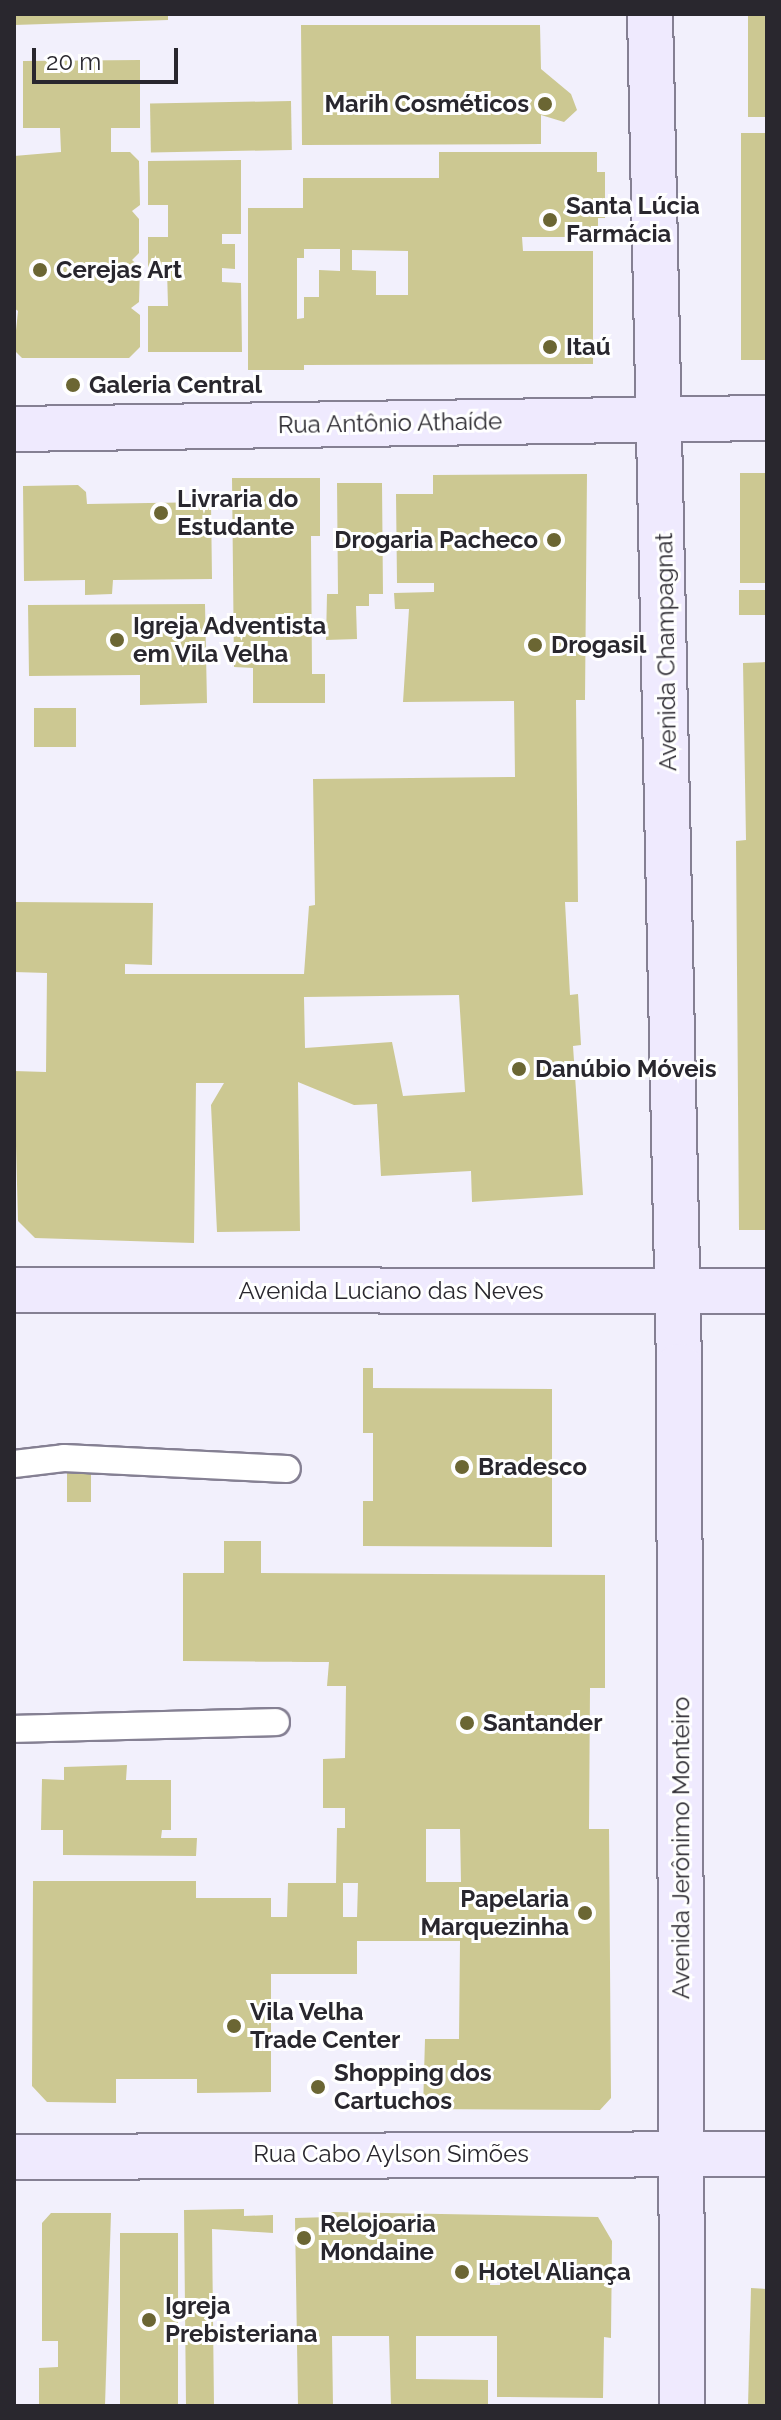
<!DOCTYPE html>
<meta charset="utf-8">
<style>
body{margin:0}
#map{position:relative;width:781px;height:2420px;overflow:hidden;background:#f2f0fc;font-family:Raleway,sans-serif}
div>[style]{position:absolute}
.building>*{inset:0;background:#ccc892;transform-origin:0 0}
.roads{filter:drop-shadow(2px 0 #858093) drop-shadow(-2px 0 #858093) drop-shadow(0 2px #858093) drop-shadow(0 -2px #858093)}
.lane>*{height:26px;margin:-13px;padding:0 13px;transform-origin:13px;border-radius:13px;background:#fff}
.secondary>*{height:44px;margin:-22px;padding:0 22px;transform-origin:22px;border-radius:22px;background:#efeafe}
.dots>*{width:22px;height:22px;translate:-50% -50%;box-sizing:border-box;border:4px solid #fff;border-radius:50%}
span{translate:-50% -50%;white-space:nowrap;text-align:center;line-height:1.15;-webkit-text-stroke:6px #fff;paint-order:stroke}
.poi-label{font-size:24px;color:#29272e;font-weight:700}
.right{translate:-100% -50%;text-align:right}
.left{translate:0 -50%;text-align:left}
.street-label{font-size:24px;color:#29272e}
.frame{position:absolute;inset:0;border:16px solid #29272e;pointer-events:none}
.scale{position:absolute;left:32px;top:48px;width:146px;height:36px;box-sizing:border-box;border:4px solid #29272e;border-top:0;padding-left:10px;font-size:24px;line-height:28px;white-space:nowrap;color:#29272e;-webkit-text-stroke:6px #fff;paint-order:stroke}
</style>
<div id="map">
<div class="building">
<div style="clip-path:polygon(14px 14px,168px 14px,168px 20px,14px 25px)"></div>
<div style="left:748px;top:14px;width:19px;height:103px"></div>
<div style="clip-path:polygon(301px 25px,540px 25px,541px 69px,571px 94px,577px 110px,564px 122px,541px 115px,541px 144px,302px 145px)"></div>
<div style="clip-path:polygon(140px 60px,140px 128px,111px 128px,111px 152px,130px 152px,139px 161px,140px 205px,132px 211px,139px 219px,139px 253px,132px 260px,140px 267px,139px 302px,131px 308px,140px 315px,140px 347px,129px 358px,22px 358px,14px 350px,18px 311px,14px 308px,14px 156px,61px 152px,60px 128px,23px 128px,23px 61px)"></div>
<div style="left:291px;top:101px;width:49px;height:141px;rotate:89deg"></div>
<div style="left:741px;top:133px;width:26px;height:227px"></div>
<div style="clip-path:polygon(evenodd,439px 152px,597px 152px,597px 172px,605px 172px,605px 218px,598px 218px,598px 237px,522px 237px,523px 251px,593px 251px,593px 364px,304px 365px,304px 370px,248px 370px,248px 208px,303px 208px,303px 178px,439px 178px,439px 152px,304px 249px,340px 249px,340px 271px,319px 270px,319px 297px,304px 297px,304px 318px,297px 319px,297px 258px,304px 258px,304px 249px,439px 152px,352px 250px,408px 251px,408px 295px,376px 295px,376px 271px,352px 270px,352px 250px)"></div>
<div style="clip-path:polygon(241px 160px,241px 234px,222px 234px,222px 244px,235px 244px,235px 269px,222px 268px,222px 282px,241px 283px,242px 352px,148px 352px,148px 306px,168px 306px,167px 270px,148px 270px,148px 237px,168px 237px,168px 205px,148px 205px,148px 161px)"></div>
<div style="left:740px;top:473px;width:27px;height:110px"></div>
<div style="clip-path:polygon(evenodd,587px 474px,585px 700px,576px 700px,578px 902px,565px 902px,570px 995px,578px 994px,581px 1045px,573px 1046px,583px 1195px,472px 1202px,471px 1171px,381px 1176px,377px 1104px,354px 1105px,298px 1082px,300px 1231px,217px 1232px,211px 1105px,224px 1083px,196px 1083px,194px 1243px,35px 1238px,18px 1221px,14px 1071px,46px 1072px,47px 973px,14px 972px,14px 902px,153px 903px,152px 965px,125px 964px,125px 974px,304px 974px,309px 906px,315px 905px,313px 779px,515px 777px,514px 701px,403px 702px,409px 609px,395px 609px,394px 593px,434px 592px,434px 583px,397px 583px,396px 494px,433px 494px,433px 475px,587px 474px,459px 995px,465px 1092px,403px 1096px,392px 1042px,305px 1048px,304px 997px,459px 995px)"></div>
<div style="clip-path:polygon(232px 478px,320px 478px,320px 536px,311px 536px,312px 674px,325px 674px,325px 703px,253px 703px,253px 668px,234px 667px)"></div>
<div style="clip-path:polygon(337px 483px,382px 483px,383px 594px,369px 594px,369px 606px,356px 606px,357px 639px,326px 640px,327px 594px,338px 594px)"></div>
<div style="clip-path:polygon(78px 485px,86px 492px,87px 504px,211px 502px,212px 579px,113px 580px,112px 594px,85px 595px,85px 580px,24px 581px,23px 486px)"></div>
<div style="left:767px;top:590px;width:25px;height:28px;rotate:90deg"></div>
<div style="clip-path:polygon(205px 604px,207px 703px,140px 705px,140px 675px,29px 676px,28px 605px)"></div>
<div style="clip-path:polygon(767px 662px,767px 1230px,739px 1230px,736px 841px,746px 840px,743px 663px)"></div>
<div style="left:34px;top:708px;width:42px;height:39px"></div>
<div style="clip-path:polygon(363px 1368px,373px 1368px,373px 1388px,552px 1389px,552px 1547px,363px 1546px,363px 1501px,373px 1501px,373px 1433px,363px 1433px)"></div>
<div style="left:67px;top:1466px;width:24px;height:36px"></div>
<div style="clip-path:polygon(evenodd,224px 1541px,261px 1541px,261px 1573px,605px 1575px,605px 1688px,590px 1688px,589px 1829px,609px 1829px,611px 2098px,600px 2110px,423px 2109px,425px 2039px,459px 2039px,460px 1941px,357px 1941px,357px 1974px,271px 1974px,271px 2092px,197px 2093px,197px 2079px,116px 2079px,116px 2103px,47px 2102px,32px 2086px,33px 1881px,196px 1881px,196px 1898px,271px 1898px,271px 1917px,287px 1917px,288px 1883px,336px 1883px,337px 1828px,345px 1828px,345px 1808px,323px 1808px,323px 1759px,345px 1758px,346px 1686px,327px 1686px,329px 1662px,183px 1661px,183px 1573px,224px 1573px,224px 1541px,426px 1829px,460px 1829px,461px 1882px,426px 1882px,426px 1829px,224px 1541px,343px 1883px,358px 1883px,357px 1917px,343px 1917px,343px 1883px)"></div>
<div style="clip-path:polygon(127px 1765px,126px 1780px,171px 1780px,171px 1830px,162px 1830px,161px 1838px,197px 1838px,196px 1856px,63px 1855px,63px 1830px,41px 1830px,42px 1779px,64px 1780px,64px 1767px)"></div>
<div style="clip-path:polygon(244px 2209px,244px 2216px,273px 2215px,273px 2233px,212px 2229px,214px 2406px,186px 2406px,184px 2210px)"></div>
<div style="clip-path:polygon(evenodd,331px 2212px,598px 2217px,612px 2241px,611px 2338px,604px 2337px,603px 2398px,497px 2397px,497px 2336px,416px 2336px,416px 2379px,488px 2380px,488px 2406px,391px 2406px,389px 2336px,332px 2336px,333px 2406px,298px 2406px,295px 2218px,331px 2217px,331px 2212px,491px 2274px,501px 2275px,500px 2285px,490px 2285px,491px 2274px)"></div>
<div style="clip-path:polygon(51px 2213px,111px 2213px,105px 2406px,39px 2406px,39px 2368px,58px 2367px,58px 2341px,42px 2341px,42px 2223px)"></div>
<div style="left:120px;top:2233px;width:58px;height:173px"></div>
<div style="clip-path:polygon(751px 2288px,767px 2289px,767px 2406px,748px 2406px)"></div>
</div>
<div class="roads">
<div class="lane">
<div style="left:14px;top:1464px;width:50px;rotate:-6.8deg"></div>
<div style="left:64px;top:1458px;width:223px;rotate:2.8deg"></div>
<div style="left:14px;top:1729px;width:262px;rotate:-1.5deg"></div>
</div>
<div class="secondary">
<div style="left:650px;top:14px;width:1352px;rotate:88.77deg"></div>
<div style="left:679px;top:1366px;width:1040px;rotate:89.83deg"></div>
<div style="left:14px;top:429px;width:753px;rotate:-0.84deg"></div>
<div style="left:14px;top:1290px;width:753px;rotate:0.08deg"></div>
<div style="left:14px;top:2157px;width:753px;rotate:-0.23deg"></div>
</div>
</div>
<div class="dots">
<div style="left:545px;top:104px;background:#6b6633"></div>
<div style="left:550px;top:220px;background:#6b6633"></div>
<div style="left:40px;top:270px;background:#6b6633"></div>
<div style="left:550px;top:347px;background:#6b6633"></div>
<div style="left:73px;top:385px;background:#6b6633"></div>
<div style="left:161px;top:513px;background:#6b6633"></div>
<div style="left:554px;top:540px;background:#6b6633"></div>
<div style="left:117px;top:640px;background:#6b6633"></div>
<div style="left:535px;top:645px;background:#6b6633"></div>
<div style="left:519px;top:1069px;background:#6b6633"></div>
<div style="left:462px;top:1467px;background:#6b6633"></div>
<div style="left:467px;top:1723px;background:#6b6633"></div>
<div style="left:585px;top:1913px;background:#6b6633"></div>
<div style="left:234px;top:2026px;background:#6b6633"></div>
<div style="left:318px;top:2087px;background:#6b6633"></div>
<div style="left:304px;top:2238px;background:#6b6633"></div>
<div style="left:462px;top:2272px;background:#6b6633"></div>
<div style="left:149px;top:2320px;background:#6b6633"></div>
</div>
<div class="poi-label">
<span class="right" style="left:529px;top:104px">Marih Cosméticos</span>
<span class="left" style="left:566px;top:220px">Santa Lúcia<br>Farmácia</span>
<span class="left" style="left:56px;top:270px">Cerejas Art</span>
<span class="left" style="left:566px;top:347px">Itaú</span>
<span class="left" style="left:89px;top:385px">Galeria Central</span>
<span class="left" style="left:177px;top:513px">Livraria do<br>Estudante</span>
<span class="right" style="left:538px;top:540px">Drogaria Pacheco</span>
<span class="left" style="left:133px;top:640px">Igreja Adventista<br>em Vila Velha</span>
<span class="left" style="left:551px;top:645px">Drogasil</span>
<span class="left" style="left:535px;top:1069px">Danúbio Móveis</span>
<span class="left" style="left:478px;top:1467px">Bradesco</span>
<span class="left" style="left:483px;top:1723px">Santander</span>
<span class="right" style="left:569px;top:1913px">Papelaria<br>Marquezinha</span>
<span class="left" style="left:250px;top:2026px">Vila Velha<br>Trade Center</span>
<span class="left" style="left:334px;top:2087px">Shopping dos<br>Cartuchos</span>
<span class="left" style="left:320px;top:2238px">Relojoaria<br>Mondaine</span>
<span class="left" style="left:478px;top:2272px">Hotel Aliança</span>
<span class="left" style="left:165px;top:2320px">Igreja<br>Prebisteriana</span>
</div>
<div class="street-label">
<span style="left:390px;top:423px;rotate:-1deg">Rua Antônio Athaíde</span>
<span style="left:666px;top:652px;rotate:-91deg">Avenida Champagnat</span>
<span style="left:391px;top:1291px">Avenida Luciano das Neves</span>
<span style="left:681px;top:1848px;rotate:-90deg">Avenida Jerônimo Monteiro</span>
<span style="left:391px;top:2154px">Rua Cabo Aylson Simões</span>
</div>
<div class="frame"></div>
<div class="scale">20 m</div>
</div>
